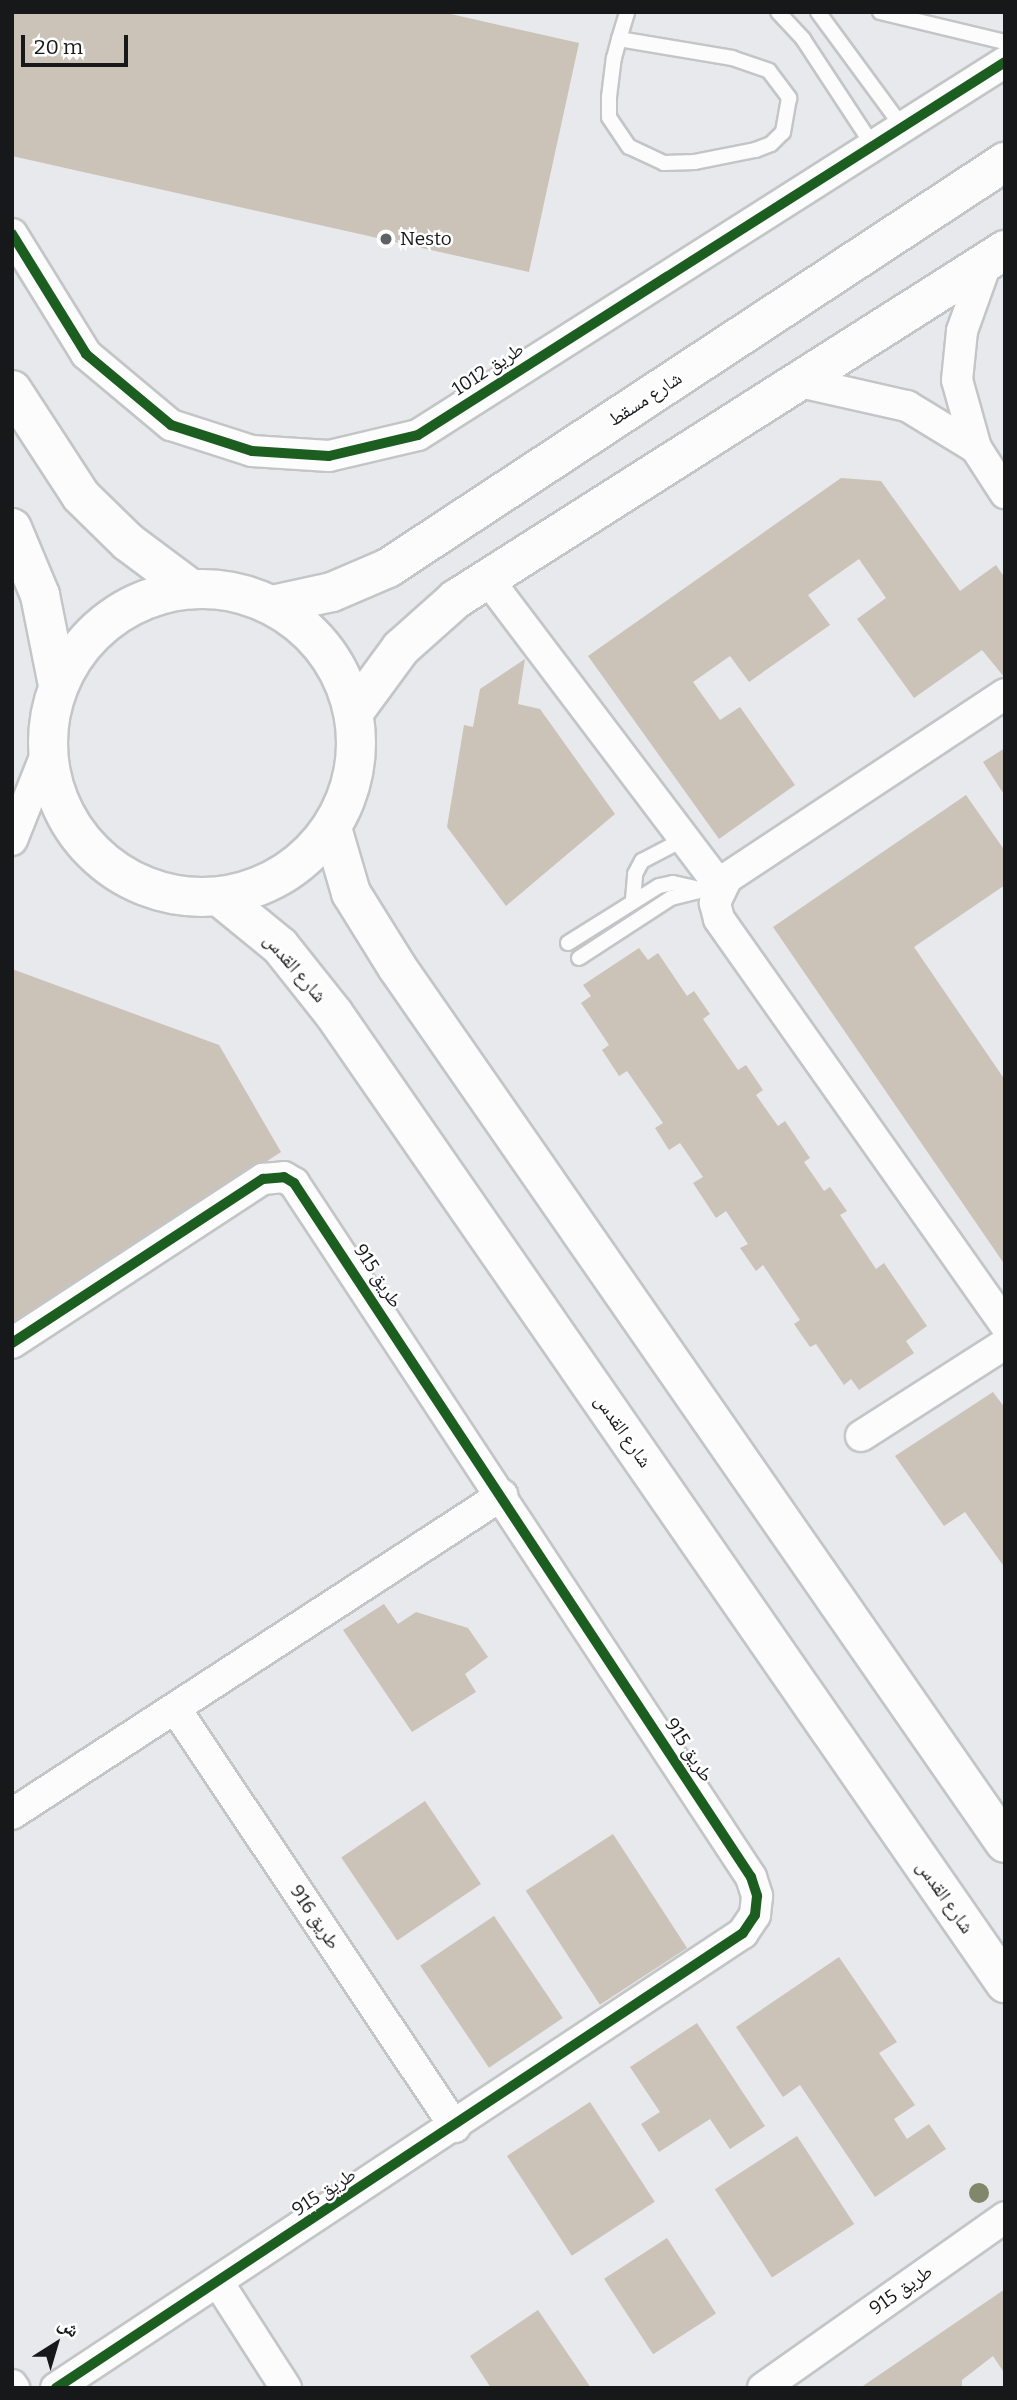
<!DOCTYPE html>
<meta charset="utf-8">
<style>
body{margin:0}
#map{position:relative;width:1017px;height:2400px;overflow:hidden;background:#e8e9ec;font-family:Bitter,"Noto Naskh Arabic",serif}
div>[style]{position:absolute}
.building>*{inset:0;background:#cbc2b8;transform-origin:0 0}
.roads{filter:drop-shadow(2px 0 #c4c5c7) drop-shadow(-2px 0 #c4c5c7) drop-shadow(0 2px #c4c5c7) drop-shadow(0 -2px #c4c5c7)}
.lane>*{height:14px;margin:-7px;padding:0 7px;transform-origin:7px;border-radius:7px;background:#fcfcfc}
.street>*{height:30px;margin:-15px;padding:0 15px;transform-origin:15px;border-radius:15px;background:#fcfcfc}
.secondary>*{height:38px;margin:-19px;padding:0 19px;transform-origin:19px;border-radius:19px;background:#fcfcfc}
.secondary>.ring{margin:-19px;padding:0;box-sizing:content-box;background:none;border:38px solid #fcfcfc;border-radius:50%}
.cycleway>*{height:10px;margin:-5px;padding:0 5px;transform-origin:5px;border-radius:5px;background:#1b5e20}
.trees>*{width:20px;height:20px;margin:-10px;border-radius:50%;background:#81876a}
.dots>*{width:19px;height:19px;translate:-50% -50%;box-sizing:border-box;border:4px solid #fff;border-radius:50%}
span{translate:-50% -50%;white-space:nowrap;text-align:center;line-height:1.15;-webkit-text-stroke:5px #fff;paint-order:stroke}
.poi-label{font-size:19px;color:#17181a}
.left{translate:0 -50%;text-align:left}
.street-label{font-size:19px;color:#17181a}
.frame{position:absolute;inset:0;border:14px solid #17181a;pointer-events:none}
.north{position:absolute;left:21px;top:2309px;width:70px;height:70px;-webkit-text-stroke:5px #fff;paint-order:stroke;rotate:37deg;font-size:19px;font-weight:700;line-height:28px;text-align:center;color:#17181a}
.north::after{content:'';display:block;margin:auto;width:24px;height:32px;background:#17181a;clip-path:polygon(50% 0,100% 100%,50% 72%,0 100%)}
.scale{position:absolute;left:21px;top:35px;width:107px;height:32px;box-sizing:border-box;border:4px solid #17181a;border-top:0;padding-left:9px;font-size:21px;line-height:24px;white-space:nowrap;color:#17181a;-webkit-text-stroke:5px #fff;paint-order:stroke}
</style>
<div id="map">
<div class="building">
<div style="clip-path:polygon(12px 12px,442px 12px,579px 43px,529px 272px,12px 156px)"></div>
<div style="clip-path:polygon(841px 478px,881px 481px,960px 591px,996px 565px,1005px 578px,1005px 678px,982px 650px,914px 698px,857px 619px,886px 598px,859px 559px,808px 595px,830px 625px,749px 682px,730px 656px,693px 682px,720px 720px,740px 707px,795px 785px,719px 839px,588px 656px)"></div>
<div style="clip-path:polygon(525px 659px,518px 704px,540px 709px,615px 814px,506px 906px,447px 827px,464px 725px,473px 727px,480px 689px)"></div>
<div style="clip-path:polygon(1005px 748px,1005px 796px,983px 762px)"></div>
<div style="clip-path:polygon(966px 795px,1005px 851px,1005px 885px,914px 947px,1005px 1080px,1005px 1265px,773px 927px)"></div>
<div style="clip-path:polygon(639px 948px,648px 960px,658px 953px,687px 996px,694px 991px,710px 1014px,703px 1019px,738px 1070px,746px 1065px,763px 1090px,756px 1095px,778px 1126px,785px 1121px,810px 1158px,804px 1162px,824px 1191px,830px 1187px,847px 1211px,840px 1215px,876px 1269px,884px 1263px,927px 1326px,906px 1341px,914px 1353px,859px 1390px,851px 1379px,844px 1385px,816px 1344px,810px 1347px,794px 1324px,800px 1320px,763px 1265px,756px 1271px,740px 1248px,748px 1244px,726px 1211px,716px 1218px,693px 1183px,703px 1177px,680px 1143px,669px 1150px,655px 1128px,663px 1123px,627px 1071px,619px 1076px,602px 1050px,609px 1045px,581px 1003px,591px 996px,583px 985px)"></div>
<div style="clip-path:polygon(12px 969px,219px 1045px,281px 1152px,12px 1327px)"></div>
<div style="clip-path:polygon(993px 1392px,1005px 1408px,1005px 1568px,965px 1512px,944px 1526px,895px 1456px)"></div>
<div style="clip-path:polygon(384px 1604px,398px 1624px,416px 1612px,468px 1628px,488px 1657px,465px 1674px,476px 1692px,412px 1732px,343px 1630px)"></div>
<div style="left:425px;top:1801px;width:100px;height:101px;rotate:56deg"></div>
<div style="left:613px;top:1834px;width:136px;height:104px;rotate:57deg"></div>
<div style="left:494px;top:1916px;width:123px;height:89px;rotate:56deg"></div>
<div style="clip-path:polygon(839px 1957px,897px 2042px,879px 2053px,915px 2105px,894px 2119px,907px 2139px,929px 2124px,946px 2149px,875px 2197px,800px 2085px,783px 2097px,736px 2027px)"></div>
<div style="clip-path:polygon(697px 2023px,765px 2126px,730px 2149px,710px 2119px,659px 2152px,641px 2124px,660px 2112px,630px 2067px)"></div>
<div style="left:590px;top:2102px;width:119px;height:99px;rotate:57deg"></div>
<div style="left:797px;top:2136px;width:105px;height:98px;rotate:57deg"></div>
<div style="left:667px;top:2238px;width:90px;height:75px;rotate:57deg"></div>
<div style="clip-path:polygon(1005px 2289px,1005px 2374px,993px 2356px,962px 2380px,962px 2388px,860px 2388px)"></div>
<div style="clip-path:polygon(538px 2310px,591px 2388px,491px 2388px,470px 2356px)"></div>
</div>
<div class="roads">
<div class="lane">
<div style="left:778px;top:12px;width:37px;rotate:47deg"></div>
<div style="left:803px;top:39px;width:129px;rotate:56.7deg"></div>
<div style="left:818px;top:12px;width:145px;rotate:53.7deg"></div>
<div style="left:880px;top:12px;width:129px;rotate:13.5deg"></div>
<div style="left:619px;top:39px;width:115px;rotate:9.5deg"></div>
<div style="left:732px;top:58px;width:39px;rotate:19deg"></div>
<div style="left:769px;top:71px;width:34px;rotate:53deg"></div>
<div style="left:789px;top:98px;width:35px;rotate:100deg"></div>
<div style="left:783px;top:132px;width:17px;rotate:135deg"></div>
<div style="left:771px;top:144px;width:17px;rotate:159deg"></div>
<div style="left:755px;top:150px;width:61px;rotate:168.7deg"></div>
<div style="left:695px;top:162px;width:31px;rotate:178deg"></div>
<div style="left:664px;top:163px;width:38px;rotate:-155deg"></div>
<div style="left:629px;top:147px;width:36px;rotate:-124deg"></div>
<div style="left:609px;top:117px;width:20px;rotate:-90deg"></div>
<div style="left:609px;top:97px;width:39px;rotate:-83deg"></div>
<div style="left:614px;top:58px;width:20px;rotate:-75deg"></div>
<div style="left:619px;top:39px;width:28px;rotate:-73deg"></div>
<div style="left:633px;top:899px;width:25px;rotate:-85deg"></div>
<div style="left:635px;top:874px;width:15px;rotate:-62deg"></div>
<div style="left:642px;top:861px;width:47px;rotate:-27.6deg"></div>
<div style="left:568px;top:943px;width:107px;rotate:-32.1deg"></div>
<div style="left:659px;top:886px;width:14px;rotate:-12deg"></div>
<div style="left:673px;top:883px;width:23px;rotate:13deg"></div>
<div style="left:579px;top:958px;width:110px;rotate:-33.1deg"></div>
<div style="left:671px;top:898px;width:49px;rotate:-14deg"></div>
</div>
<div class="street">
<div style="left:12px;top:234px;width:141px;rotate:58.3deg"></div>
<div style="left:86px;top:354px;width:111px;rotate:39.9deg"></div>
<div style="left:171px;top:425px;width:85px;rotate:17.8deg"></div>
<div style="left:252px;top:451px;width:77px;rotate:3.7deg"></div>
<div style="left:329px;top:456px;width:91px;rotate:-13.3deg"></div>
<div style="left:418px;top:435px;width:695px;rotate:-32.43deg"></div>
<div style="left:987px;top:261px;width:74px;rotate:109.7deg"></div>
<div style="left:962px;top:331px;width:49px;rotate:95.8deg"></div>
<div style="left:957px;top:380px;width:71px;rotate:74.4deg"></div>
<div style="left:976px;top:448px;width:54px;rotate:57.2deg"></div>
<div style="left:796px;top:381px;width:114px;rotate:12.7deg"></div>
<div style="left:907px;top:406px;width:81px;rotate:31.3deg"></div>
<div style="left:487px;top:578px;width:386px;rotate:52.9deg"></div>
<div style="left:1005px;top:694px;width:333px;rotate:146.5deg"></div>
<div style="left:727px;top:878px;width:28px;rotate:116deg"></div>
<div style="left:715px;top:903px;width:16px;rotate:76deg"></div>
<div style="left:719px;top:919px;width:496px;rotate:54.8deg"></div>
<div style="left:12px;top:840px;width:95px;rotate:-68.3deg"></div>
<div style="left:12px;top:1343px;width:300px;rotate:-33.2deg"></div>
<div style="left:263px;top:1179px;width:21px;rotate:-5deg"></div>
<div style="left:284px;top:1177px;width:12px;rotate:31deg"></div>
<div style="left:294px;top:1183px;width:831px;rotate:56.64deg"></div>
<div style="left:751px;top:1877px;width:20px;rotate:72deg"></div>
<div style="left:757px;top:1896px;width:19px;rotate:96deg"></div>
<div style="left:755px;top:1915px;width:22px;rotate:124deg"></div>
<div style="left:743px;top:1933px;width:824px;rotate:146.48deg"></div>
<div style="left:861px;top:1436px;width:171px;rotate:-32.6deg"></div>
<div style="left:175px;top:1708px;width:504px;rotate:56.25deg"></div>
<div style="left:12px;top:1814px;width:585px;rotate:-33.06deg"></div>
<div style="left:218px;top:2282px;width:126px;rotate:57.3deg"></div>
<div style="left:12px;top:2385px;width:4px;rotate:56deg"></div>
<div style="left:763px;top:2388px;width:296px;rotate:-35.2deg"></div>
</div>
<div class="secondary">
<div style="left:12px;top:390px;width:126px;rotate:56.9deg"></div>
<div style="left:81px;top:496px;width:66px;rotate:44.4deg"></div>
<div style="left:128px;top:542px;width:79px;rotate:36.7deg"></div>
<div style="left:12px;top:528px;width:73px;rotate:67.3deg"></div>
<div style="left:40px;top:595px;width:92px;rotate:78.7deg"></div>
<div class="ring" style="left:48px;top:589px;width:270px;height:270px"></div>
<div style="left:272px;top:605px;width:61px;rotate:-12.2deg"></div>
<div style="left:332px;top:592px;width:61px;rotate:-23.2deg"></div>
<div style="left:388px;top:568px;width:739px;rotate:-33.35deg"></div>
<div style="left:354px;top:712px;width:79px;rotate:-53.7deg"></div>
<div style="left:401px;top:648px;width:74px;rotate:-41.7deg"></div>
<div style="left:456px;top:599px;width:651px;rotate:-32.44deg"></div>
<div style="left:332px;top:828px;width:68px;rotate:73.7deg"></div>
<div style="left:351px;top:893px;width:87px;rotate:58.1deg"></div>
<div style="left:397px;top:967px;width:1066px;rotate:55.24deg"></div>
<div style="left:220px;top:897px;width:77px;rotate:39.2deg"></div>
<div style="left:280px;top:946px;width:87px;rotate:51.5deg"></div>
<div style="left:334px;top:1014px;width:1179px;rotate:55.3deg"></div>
</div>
</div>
<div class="cycleway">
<div style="left:12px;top:234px;width:141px;rotate:58.3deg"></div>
<div style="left:86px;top:354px;width:111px;rotate:39.9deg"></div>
<div style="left:171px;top:425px;width:85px;rotate:17.8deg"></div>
<div style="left:252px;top:451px;width:77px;rotate:3.7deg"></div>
<div style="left:329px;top:456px;width:91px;rotate:-13.3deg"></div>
<div style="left:418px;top:435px;width:695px;rotate:-32.43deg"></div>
<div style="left:12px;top:1343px;width:300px;rotate:-33.2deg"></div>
<div style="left:263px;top:1179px;width:21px;rotate:-5deg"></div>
<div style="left:284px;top:1177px;width:12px;rotate:31deg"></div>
<div style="left:294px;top:1183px;width:831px;rotate:56.64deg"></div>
<div style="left:751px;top:1877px;width:20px;rotate:72deg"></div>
<div style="left:757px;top:1896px;width:19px;rotate:96deg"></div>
<div style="left:755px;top:1915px;width:22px;rotate:124deg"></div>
<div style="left:743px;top:1933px;width:824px;rotate:146.48deg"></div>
</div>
<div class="trees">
<div style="left:979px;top:2193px"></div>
</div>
<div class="dots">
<div style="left:386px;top:239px;background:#606164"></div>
</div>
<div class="poi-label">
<span class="left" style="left:400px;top:239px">Nesto</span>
</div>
<div class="street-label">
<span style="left:488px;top:369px;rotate:-33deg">طريق 1012</span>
<span style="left:645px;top:399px;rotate:-33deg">شارع مسقط</span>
<span style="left:295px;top:968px;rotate:49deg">شارع القدس</span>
<span style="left:378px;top:1276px;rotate:57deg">طريق 915</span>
<span style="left:623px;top:1431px;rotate:55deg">شارع القدس</span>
<span style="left:689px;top:1750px;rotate:57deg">طريق 915</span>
<span style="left:945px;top:1897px;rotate:55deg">شارع القدس</span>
<span style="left:315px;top:1917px;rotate:56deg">طريق 916</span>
<span style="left:324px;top:2192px;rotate:-33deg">طريق 915</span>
<span style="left:901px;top:2290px;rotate:-35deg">طريق 915</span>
</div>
<div class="frame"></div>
<div class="north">ش</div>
<div class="scale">20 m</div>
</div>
